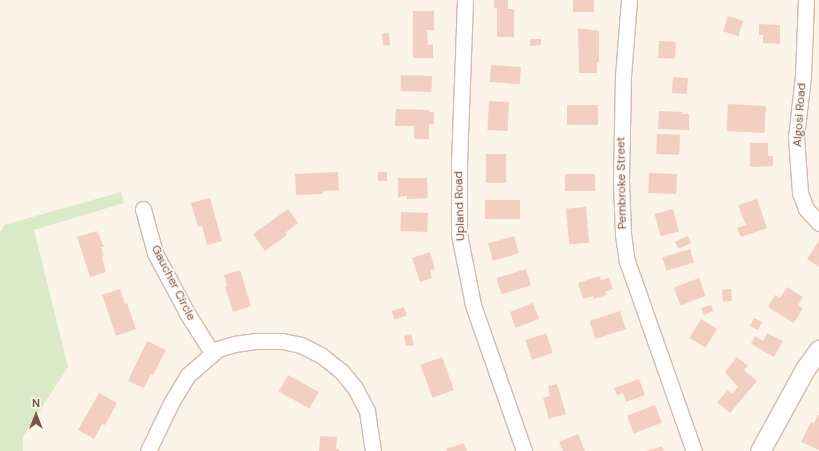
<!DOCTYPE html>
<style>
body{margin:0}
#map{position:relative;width:819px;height:451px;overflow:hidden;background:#fcf3e9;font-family:"DM Sans",sans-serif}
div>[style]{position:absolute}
.green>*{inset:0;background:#d9ebc6}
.building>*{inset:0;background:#f2cfc0;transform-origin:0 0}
.roads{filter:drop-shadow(1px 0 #d1bcb0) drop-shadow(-1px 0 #d1bcb0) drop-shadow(0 1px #d1bcb0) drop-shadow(0 -1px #d1bcb0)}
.minor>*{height:15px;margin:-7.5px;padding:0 7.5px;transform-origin:7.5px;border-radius:7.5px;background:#fff}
.tertiary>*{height:19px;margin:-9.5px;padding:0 9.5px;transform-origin:9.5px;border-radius:9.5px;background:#fff}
span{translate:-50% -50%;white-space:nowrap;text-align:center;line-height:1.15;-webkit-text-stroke:3.5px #fff7ef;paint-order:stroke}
.street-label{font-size:12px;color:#77574c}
.north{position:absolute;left:16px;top:395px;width:40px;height:40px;-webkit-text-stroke:3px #fff7ef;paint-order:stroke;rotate:0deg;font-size:11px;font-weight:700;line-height:16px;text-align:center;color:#77574c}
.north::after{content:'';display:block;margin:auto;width:14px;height:18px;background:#77574c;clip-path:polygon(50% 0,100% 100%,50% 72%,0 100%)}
</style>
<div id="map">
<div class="green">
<div style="clip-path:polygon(121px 192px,124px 203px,34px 230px,68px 367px,23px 437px,23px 451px,0 451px,0 233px,4px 225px)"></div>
</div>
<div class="building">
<div style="clip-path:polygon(494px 0,508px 0,508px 9px,514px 9px,514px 37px,497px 37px,497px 8px,494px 8px)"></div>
<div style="left:573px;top:0;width:21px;height:12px"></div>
<div style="clip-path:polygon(413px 11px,434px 11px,434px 30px,427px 30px,428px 45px,433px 44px,433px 58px,413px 58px)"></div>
<div style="left:728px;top:16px;width:16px;height:16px;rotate:18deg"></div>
<div style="clip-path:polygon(759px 24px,780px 25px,780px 44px,763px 43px,763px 35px,759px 35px)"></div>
<div style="clip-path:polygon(578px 28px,599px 31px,599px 62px,597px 62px,597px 73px,579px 73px)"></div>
<div style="left:389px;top:33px;width:12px;height:7px;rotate:85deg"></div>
<div style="clip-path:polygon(530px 39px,541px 39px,541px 45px,530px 46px)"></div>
<div style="left:659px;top:41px;width:17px;height:17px;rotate:3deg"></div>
<div style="left:491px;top:65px;width:30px;height:17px;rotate:4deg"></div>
<div style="left:401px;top:75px;width:31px;height:16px;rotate:2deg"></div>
<div style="left:673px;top:77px;width:15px;height:16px;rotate:4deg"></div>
<div style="left:489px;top:101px;width:20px;height:29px;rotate:3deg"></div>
<div style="left:728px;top:104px;width:38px;height:27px;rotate:3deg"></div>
<div style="left:567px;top:105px;width:31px;height:20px"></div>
<div style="clip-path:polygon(396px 109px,429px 110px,429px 112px,434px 112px,434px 124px,429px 124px,429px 139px,414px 139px,414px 126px,395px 126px)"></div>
<div style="clip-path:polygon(659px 111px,682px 112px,682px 114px,689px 114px,689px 130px,658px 129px)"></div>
<div style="left:657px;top:134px;width:23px;height:20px;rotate:2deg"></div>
<div style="clip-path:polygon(750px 143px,768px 143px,768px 156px,773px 156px,773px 166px,750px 167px)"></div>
<div style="left:486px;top:154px;width:20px;height:29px"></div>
<div style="clip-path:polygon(338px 172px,339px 190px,323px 191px,323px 194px,296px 195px,295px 174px)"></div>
<div style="left:378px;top:172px;width:9px;height:9px"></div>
<div style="left:649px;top:173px;width:28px;height:20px;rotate:2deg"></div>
<div style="left:565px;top:174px;width:30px;height:17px"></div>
<div style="clip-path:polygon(398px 178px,427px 178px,428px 198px,407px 199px,407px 196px,398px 197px)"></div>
<div style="clip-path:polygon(210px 198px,222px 241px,207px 245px,202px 226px,198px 227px,191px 203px)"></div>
<div style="clip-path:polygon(757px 199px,767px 228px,741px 237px,737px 228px,746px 225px,738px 205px)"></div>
<div style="left:520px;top:200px;width:19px;height:35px;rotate:90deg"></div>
<div style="left:586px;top:207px;width:36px;height:20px;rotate:85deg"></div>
<div style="clip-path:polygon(288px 209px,298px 223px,285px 233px,287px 235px,265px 251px,253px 234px)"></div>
<div style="left:673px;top:209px;width:23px;height:19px;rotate:75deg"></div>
<div style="left:401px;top:212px;width:27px;height:19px;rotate:2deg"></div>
<div style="clip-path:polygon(97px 231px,104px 247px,101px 247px,104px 256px,102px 257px,106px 272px,90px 277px,77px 237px)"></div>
<div style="left:514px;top:236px;width:18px;height:27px;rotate:74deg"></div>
<div style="left:688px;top:236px;width:8px;height:14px;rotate:67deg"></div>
<div style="clip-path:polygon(819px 241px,819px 267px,807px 259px)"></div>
<div style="left:690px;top:249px;width:14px;height:29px;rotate:73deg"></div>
<div style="clip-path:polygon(430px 252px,435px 269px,430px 270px,432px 278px,420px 282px,412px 258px)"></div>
<div style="left:526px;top:269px;width:17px;height:31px;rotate:73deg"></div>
<div style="clip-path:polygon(240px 270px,251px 306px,233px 312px,225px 287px,227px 286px,224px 275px)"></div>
<div style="clip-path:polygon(600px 276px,601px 280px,609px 278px,613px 289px,605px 292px,606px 295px,594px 299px,593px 296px,583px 299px,578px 283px)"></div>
<div style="left:699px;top:278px;width:19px;height:27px;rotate:69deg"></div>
<div style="clip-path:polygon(787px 287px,803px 297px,798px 305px,803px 308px,794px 323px,768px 307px,775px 295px,780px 298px)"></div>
<div style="clip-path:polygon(120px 289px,125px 304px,127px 303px,136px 329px,116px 336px,102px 295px)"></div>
<div style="left:731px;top:289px;width:12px;height:9px;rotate:85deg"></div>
<div style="left:533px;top:303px;width:17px;height:25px;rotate:69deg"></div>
<div style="clip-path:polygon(711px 305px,713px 311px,704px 315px,701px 308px)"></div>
<div style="left:404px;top:307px;width:9px;height:13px;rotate:72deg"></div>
<div style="left:620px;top:311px;width:19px;height:32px;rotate:72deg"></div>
<div style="left:754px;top:318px;width:9px;height:9px;rotate:27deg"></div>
<div style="left:701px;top:319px;width:19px;height:22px;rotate:32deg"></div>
<div style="left:546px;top:333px;width:21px;height:22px;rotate:71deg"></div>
<div style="clip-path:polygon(767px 333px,783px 341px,774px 357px,751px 344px,755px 336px,763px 341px)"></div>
<div style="clip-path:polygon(411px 334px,414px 345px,406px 346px,404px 336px)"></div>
<div style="clip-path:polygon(147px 341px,166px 350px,153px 375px,151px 374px,144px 388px,128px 381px)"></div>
<div style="left:442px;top:357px;width:35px;height:23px;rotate:70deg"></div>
<div style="clip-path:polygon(737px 357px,748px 366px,744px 370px,757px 381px,730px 413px,717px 402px,728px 390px,732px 394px,738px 387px,725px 372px)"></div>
<div style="left:288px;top:375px;width:35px;height:19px;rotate:29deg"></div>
<div style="clip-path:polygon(639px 379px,645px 395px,626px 402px,623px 393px,617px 395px,614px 388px)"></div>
<div style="clip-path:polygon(557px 384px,566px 414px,549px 419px,543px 398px,550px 396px,548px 386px)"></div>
<div style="clip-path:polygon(99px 393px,117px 403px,105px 425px,102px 424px,94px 439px,78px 430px)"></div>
<div style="left:655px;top:405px;width:19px;height:30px;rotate:69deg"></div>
<div style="clip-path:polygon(818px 415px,819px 415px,819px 450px,801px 442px,811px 422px,814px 423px)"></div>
<div style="clip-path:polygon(578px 434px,585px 451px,563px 451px,559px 442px)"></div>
<div style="clip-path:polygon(320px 436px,337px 437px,336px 449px,339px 449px,339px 451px,319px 451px)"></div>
<div style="clip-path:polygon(464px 443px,467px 451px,447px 451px,446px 449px)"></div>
<div style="clip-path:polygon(662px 446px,664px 451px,647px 451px)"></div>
</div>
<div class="roads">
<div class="minor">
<div style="left:465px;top:0;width:162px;rotate:92.1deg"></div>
<div style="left:459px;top:162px;width:72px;rotate:90deg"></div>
<div style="left:459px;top:234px;width:72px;rotate:78.8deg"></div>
<div style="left:473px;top:305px;width:155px;rotate:70.7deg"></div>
<div style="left:629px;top:0;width:76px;rotate:94.5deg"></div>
<div style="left:623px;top:76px;width:105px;rotate:91.1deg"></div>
<div style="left:621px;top:181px;width:53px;rotate:87.8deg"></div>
<div style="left:623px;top:234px;width:27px;rotate:82deg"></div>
<div style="left:627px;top:261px;width:201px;rotate:70.6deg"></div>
<div style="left:806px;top:0;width:76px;rotate:92.3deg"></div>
<div style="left:803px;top:76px;width:61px;rotate:96.5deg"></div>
<div style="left:796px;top:137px;width:56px;rotate:85.9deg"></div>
<div style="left:800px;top:193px;width:17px;rotate:69deg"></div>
<div style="left:806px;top:209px;width:19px;rotate:47deg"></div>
<div style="left:143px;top:209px;width:46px;rotate:74.7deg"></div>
<div style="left:155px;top:253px;width:68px;rotate:61.9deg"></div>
<div style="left:187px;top:313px;width:47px;rotate:58deg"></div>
<div style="left:148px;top:451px;width:53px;rotate:-64.4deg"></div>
<div style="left:171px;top:403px;width:33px;rotate:-59deg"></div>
<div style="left:188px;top:375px;width:40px;rotate:-41deg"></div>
<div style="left:218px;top:349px;width:17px;rotate:-17deg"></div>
<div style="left:234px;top:344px;width:21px;rotate:-8deg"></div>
<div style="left:255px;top:341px;width:27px"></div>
<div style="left:282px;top:341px;width:19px;rotate:12deg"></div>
<div style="left:301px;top:345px;width:22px;rotate:27deg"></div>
<div style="left:321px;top:355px;width:27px;rotate:39deg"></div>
<div style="left:342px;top:372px;width:21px;rotate:51deg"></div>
<div style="left:355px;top:388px;width:26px;rotate:62deg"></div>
<div style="left:367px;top:411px;width:40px;rotate:81.5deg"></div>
</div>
<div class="tertiary">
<div style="left:760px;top:451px;width:94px;rotate:-61.2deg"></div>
<div style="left:805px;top:369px;width:24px;rotate:-54deg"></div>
</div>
</div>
<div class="street-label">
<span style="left:800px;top:115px;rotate:-86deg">Algosi Road</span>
<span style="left:622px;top:183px;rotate:-91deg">Pembroke Street</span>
<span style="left:460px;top:206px;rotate:-92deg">Upland Road</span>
<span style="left:173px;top:283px;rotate:63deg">Gaucher Circle</span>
</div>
<div class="north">N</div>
</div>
